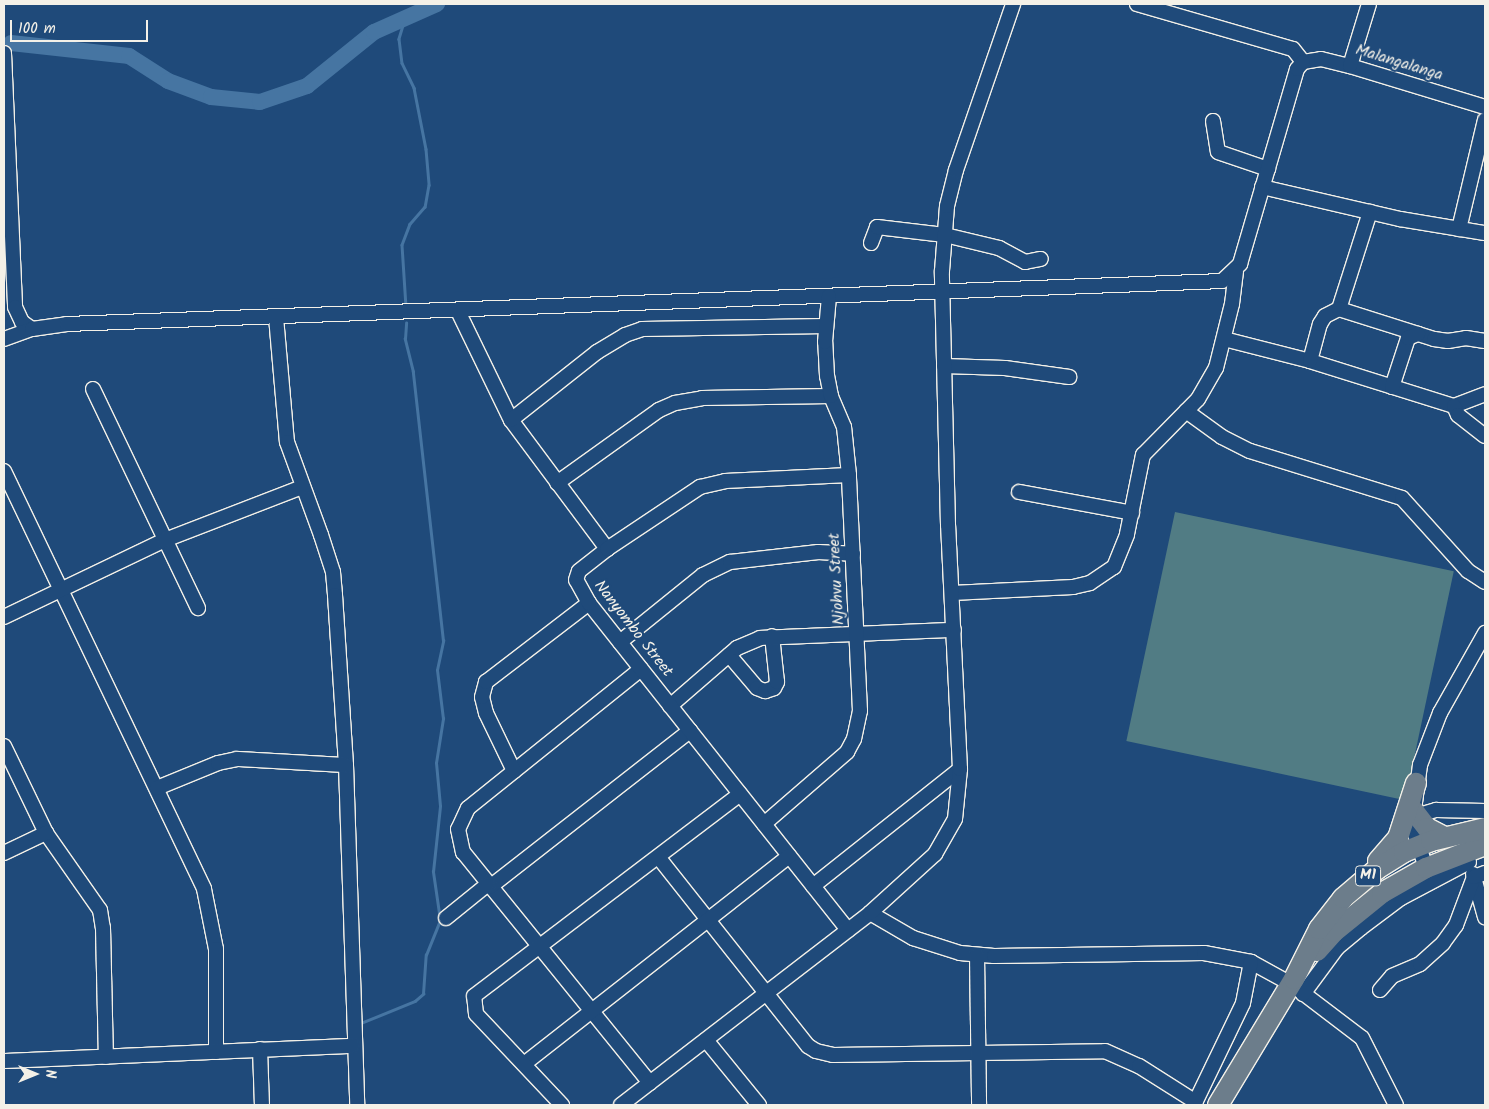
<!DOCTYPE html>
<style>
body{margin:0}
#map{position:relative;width:1489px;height:1109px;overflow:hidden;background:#1f4a7a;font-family:Kalam,sans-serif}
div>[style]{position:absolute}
.green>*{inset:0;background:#517c84;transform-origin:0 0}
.stream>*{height:2.5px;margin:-1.25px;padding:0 1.25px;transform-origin:1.25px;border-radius:1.25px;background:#4675a2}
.river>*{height:16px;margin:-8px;padding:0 8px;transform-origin:8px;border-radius:8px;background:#4675a2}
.roads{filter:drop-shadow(1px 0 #f4f1e8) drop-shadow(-1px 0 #f4f1e8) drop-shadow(0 1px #f4f1e8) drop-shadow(0 -1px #f4f1e8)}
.minor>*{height:14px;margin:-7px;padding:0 7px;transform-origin:7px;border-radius:7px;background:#1f4a7a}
.highway>*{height:20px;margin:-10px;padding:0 10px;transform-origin:10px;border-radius:10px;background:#6c7d8b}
span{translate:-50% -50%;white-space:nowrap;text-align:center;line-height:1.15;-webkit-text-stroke:4.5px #1f4a7a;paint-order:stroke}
.shield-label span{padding:1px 4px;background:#1f4a7a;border:1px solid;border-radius:4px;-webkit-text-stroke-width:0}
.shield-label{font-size:15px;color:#f4f1e8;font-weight:700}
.street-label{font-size:16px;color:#f4f1e8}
.frame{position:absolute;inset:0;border:5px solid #f4f1e8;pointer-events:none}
.north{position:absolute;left:10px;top:1049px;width:50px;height:50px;-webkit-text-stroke:4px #1f4a7a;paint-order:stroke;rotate:90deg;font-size:14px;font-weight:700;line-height:20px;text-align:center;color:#f4f1e8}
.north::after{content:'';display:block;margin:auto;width:18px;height:22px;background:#f4f1e8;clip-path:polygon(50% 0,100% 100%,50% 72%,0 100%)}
.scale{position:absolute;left:10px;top:20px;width:138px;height:22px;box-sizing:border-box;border:2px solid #f4f1e8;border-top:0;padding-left:6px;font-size:15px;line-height:18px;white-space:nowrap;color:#f4f1e8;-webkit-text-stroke:4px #1f4a7a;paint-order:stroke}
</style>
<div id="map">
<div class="green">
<div style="left:1175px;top:512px;width:285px;height:234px;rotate:12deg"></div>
</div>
<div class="stream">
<div style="left:405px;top:19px;width:21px;rotate:107deg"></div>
<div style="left:399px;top:39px;width:24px;rotate:83deg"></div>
<div style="left:402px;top:63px;width:28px;rotate:64deg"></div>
<div style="left:414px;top:88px;width:62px;rotate:78.9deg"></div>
<div style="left:426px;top:149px;width:36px;rotate:85deg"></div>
<div style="left:429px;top:185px;width:22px;rotate:100deg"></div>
<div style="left:425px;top:207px;width:23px;rotate:131deg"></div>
<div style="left:410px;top:224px;width:22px;rotate:111deg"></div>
<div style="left:402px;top:245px;width:62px;rotate:86.3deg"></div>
<div style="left:361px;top:1023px;width:58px;rotate:-22.2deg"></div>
<div style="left:415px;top:1001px;width:11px;rotate:-41deg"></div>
<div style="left:423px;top:994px;width:39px;rotate:-86deg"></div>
<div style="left:426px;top:955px;width:38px;rotate:-68deg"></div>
<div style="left:440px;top:920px;width:49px;rotate:-98.3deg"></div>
<div style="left:433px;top:872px;width:66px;rotate:-83.9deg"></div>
<div style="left:440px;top:806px;width:43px;rotate:-95.3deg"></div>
<div style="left:436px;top:763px;width:45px;rotate:-81deg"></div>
<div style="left:443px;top:719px;width:49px;rotate:-97deg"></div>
<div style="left:437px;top:670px;width:30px;rotate:-78deg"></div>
<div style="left:443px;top:641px;width:271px;rotate:-96.4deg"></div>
<div style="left:413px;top:372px;width:34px;rotate:-104deg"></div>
<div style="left:405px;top:339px;width:16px;rotate:-86deg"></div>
</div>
<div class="river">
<div style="left:11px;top:43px;width:119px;rotate:6.3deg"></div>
<div style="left:129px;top:56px;width:46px;rotate:32.7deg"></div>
<div style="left:168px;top:81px;width:46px;rotate:20.4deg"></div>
<div style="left:211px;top:97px;width:49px;rotate:5.8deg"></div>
<div style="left:260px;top:102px;width:50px;rotate:-18.8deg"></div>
<div style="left:307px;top:86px;width:86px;rotate:-38.9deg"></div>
<div style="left:374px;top:32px;width:69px;rotate:-24deg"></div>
</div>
<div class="roads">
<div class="minor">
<div style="left:1137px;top:4px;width:162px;rotate:16.1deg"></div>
<div style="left:1293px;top:49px;width:16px;rotate:52deg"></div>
<div style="left:4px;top:53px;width:254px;rotate:87.5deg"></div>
<div style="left:15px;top:307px;width:17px;rotate:65deg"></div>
<div style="left:22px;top:322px;width:12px;rotate:35deg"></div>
<div style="left:1303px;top:62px;width:18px;rotate:-9deg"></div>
<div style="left:1321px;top:59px;width:30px;rotate:14deg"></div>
<div style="left:1350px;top:66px;width:141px;rotate:16.9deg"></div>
<div style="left:1350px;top:66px;width:65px;rotate:-73deg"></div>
<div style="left:1213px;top:121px;width:31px;rotate:81deg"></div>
<div style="left:1218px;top:152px;width:53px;rotate:18.8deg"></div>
<div style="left:1262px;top:187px;width:142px;rotate:13.1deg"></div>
<div style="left:1400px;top:219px;width:86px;rotate:9.4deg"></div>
<div style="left:1459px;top:229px;width:112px;rotate:-76.6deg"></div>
<div style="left:871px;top:243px;width:17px;rotate:-69deg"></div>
<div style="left:877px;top:227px;width:68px;rotate:6.7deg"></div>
<div style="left:945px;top:235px;width:56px;rotate:13.5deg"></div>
<div style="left:999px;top:248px;width:30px;rotate:28deg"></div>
<div style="left:1025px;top:262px;width:16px;rotate:-11deg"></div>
<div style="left:1339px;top:309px;width:102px;rotate:-72.3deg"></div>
<div style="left:458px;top:311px;width:121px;rotate:64.1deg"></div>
<div style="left:511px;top:420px;width:161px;rotate:53.3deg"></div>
<div style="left:276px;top:317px;width:125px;rotate:85deg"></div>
<div style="left:287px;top:442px;width:99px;rotate:69.9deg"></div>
<div style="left:321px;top:535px;width:39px;rotate:72deg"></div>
<div style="left:333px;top:572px;width:23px;rotate:85deg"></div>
<div style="left:335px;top:595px;width:170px;rotate:86.3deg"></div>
<div style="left:346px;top:765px;width:340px;rotate:88.1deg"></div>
<div style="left:4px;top:339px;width:30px;rotate:-20deg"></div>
<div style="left:32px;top:329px;width:35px;rotate:-8deg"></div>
<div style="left:67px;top:324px;width:1156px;rotate:-2.13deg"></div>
<div style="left:1222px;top:281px;width:25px;rotate:-43deg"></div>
<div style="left:1240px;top:264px;width:203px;rotate:-73.7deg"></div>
<div style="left:1297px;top:69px;width:9px;rotate:-49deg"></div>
<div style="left:1224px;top:339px;width:89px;rotate:14.3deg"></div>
<div style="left:1310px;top:361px;width:151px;rotate:17.4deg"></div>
<div style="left:1454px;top:406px;width:33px;rotate:-21deg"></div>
<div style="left:1310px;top:361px;width:38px;rotate:-75deg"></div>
<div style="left:1320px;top:324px;width:9px;rotate:-58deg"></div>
<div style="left:1325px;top:316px;width:16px;rotate:-27deg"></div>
<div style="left:1339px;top:309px;width:100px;rotate:17.5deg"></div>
<div style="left:1434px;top:339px;width:14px;rotate:8deg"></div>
<div style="left:1448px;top:341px;width:18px;rotate:-9deg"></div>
<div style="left:1466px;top:338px;width:19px;rotate:9deg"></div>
<div style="left:944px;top:366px;width:61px;rotate:1.9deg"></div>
<div style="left:1005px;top:368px;width:65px;rotate:8deg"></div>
<div style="left:1392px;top:387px;width:52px;rotate:-71.9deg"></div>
<div style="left:1408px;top:338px;width:11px;rotate:-22deg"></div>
<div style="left:93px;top:389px;width:243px;rotate:64.4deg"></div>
<div style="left:1454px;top:406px;width:10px;rotate:66deg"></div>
<div style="left:1458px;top:415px;width:34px;rotate:38deg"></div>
<div style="left:1186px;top:411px;width:44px;rotate:35.8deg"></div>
<div style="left:1222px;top:437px;width:31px;rotate:27deg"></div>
<div style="left:1250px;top:451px;width:159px;rotate:17.2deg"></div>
<div style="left:1402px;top:498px;width:98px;rotate:47.9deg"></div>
<div style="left:1468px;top:571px;width:20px;rotate:33deg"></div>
<div style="left:511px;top:420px;width:110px;rotate:-38.3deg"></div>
<div style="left:597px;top:352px;width:33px;rotate:-31deg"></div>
<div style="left:625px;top:335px;width:18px;rotate:-19deg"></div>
<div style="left:642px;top:329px;width:184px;rotate:-0.9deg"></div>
<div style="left:4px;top:471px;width:463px;rotate:64.4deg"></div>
<div style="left:204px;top:889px;width:61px;rotate:78.7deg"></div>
<div style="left:216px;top:949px;width:103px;rotate:90deg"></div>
<div style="left:557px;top:483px;width:125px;rotate:-35.6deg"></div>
<div style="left:659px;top:410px;width:17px;rotate:-24deg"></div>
<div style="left:675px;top:403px;width:27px;rotate:-10deg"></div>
<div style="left:702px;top:398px;width:129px;rotate:-0.9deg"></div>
<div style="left:1019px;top:492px;width:115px;rotate:10.5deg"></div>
<div style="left:952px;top:593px;width:121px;rotate:-2.8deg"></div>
<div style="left:1073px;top:587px;width:17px;rotate:-13deg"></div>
<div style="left:1090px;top:583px;width:29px;rotate:-34deg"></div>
<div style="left:1114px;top:567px;width:35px;rotate:-68deg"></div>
<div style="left:1127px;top:534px;width:81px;rotate:-78.6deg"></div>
<div style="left:1143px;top:455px;width:78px;rotate:-45.5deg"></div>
<div style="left:1198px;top:399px;width:36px;rotate:-60deg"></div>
<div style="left:1216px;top:368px;width:66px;rotate:-76deg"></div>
<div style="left:1232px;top:304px;width:33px;rotate:-83deg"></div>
<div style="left:4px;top:617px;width:178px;rotate:-25.6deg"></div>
<div style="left:165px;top:540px;width:147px;rotate:-21.1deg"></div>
<div style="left:620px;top:642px;width:107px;rotate:-38.9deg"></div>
<div style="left:703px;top:575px;width:30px;rotate:-26deg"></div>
<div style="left:730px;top:562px;width:89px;rotate:-6.5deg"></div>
<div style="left:818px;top:552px;width:35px;rotate:3deg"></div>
<div style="left:729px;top:655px;width:43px;rotate:49.7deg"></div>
<div style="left:757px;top:688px;width:9px;rotate:21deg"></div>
<div style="left:765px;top:691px;width:9px;rotate:-18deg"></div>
<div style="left:774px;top:688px;width:7px;rotate:-63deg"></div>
<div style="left:777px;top:682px;width:46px;rotate:-96.2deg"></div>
<div style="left:641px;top:669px;width:222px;rotate:141.2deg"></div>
<div style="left:468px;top:808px;width:23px;rotate:115deg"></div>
<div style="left:458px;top:829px;width:24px;rotate:78deg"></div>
<div style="left:463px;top:852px;width:297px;rotate:51deg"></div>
<div style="left:670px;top:706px;width:89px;rotate:-40.9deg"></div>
<div style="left:737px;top:648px;width:25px;rotate:-23deg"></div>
<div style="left:760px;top:638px;width:194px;rotate:-2.4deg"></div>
<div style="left:4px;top:746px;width:97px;rotate:64.2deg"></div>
<div style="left:46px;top:833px;width:94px;rotate:55deg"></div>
<div style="left:100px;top:910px;width:18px;rotate:81deg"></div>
<div style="left:103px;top:928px;width:129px;rotate:88.7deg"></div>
<div style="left:514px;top:771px;width:64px;rotate:-115.8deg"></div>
<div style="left:486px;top:713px;width:16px;rotate:-104deg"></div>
<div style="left:482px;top:697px;width:16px;rotate:-75deg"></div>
<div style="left:486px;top:682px;width:130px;rotate:-37.5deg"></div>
<div style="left:157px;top:788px;width:66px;rotate:-22.3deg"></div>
<div style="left:218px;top:763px;width:19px;rotate:-12deg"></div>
<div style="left:237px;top:759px;width:109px;rotate:3.2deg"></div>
<div style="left:1416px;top:816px;width:21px;rotate:-17deg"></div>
<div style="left:1436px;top:810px;width:49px;rotate:1.2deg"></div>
<div style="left:764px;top:824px;width:110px;rotate:-40.9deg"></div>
<div style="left:847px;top:752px;width:15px;rotate:-62deg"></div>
<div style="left:854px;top:739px;width:29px;rotate:-78deg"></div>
<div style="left:860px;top:711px;width:236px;rotate:-92.7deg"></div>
<div style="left:849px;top:475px;width:48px;rotate:-95.9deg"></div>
<div style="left:844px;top:427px;width:34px;rotate:-113deg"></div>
<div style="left:831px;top:396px;width:20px;rotate:-101deg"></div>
<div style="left:827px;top:376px;width:34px;rotate:-93deg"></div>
<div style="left:825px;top:342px;width:46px;rotate:-85deg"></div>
<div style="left:4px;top:853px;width:47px;rotate:-25.5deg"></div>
<div style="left:659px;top:858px;width:240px;rotate:51.6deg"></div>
<div style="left:808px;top:1046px;width:9px;rotate:32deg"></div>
<div style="left:816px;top:1051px;width:17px;rotate:13deg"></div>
<div style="left:833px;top:1055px;width:272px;rotate:-0.8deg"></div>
<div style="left:1105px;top:1051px;width:37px;rotate:24deg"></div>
<div style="left:1139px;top:1066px;width:67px;rotate:32.3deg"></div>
<div style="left:1426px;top:868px;width:45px;rotate:-108deg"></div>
<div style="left:1412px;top:825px;width:61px;rotate:-82.4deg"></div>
<div style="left:1420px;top:765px;width:56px;rotate:-69deg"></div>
<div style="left:1440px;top:713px;width:92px;rotate:-60.6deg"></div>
<div style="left:1473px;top:874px;width:45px;rotate:74.4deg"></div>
<div style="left:813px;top:886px;width:188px;rotate:-38.5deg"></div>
<div style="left:490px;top:887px;width:254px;rotate:-38deg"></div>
<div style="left:870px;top:913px;width:50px;rotate:30.2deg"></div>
<div style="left:913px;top:938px;width:49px;rotate:17.7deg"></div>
<div style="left:960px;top:953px;width:34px;rotate:5deg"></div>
<div style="left:994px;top:956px;width:210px;rotate:-0.8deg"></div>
<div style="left:1204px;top:953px;width:48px;rotate:10.8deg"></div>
<div style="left:1251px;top:962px;width:46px;rotate:28.8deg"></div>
<div style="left:1291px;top:984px;width:89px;rotate:37.3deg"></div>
<div style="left:1362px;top:1038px;width:75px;rotate:63.1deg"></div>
<div style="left:446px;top:918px;width:54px;rotate:-39deg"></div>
<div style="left:848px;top:930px;width:417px;rotate:-128.4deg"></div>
<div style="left:589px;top:603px;width:26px;rotate:-119deg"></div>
<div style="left:576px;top:580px;width:9px;rotate:-72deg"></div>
<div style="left:579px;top:571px;width:36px;rotate:-38deg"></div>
<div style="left:607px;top:549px;width:112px;rotate:-33.7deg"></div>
<div style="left:700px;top:487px;width:26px;rotate:-13deg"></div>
<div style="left:725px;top:481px;width:124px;rotate:-2.8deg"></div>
<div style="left:977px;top:955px;width:150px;rotate:89.2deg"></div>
<div style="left:1380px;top:990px;width:18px;rotate:-49deg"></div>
<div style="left:1392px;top:976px;width:30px;rotate:-23deg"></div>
<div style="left:1420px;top:964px;width:31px;rotate:-42deg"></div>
<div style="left:1443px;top:943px;width:22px;rotate:-54deg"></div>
<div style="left:1456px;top:925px;width:51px;rotate:-69.4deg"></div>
<div style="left:1474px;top:877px;width:12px;rotate:-20deg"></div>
<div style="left:1303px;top:994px;width:57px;rotate:-53.5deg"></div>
<div style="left:1337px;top:948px;width:31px;rotate:-40deg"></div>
<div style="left:1361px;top:928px;width:50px;rotate:-36.9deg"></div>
<div style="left:1401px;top:898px;width:77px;rotate:-27.9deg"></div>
<div style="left:706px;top:1040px;width:84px;rotate:50.8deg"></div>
<div style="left:260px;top:1049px;width:56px;rotate:88deg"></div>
<div style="left:4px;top:1061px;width:349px;rotate:-2.5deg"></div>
<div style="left:524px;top:1064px;width:337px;rotate:-38.1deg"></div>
<div style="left:562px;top:1105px;width:125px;rotate:-133.4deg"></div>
<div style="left:476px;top:1014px;width:18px;rotate:-96deg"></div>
<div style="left:474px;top:996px;width:334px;rotate:-37.2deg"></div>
<div style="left:621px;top:1105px;width:314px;rotate:-37.6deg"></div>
<div style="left:870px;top:913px;width:88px;rotate:-42.2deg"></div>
<div style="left:935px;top:854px;width:40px;rotate:-60.3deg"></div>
<div style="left:955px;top:819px;width:50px;rotate:-84.3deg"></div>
<div style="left:960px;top:769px;width:244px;rotate:-92.8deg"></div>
<div style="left:948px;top:525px;width:254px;rotate:-91.4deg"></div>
<div style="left:942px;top:271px;width:65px;rotate:-85.6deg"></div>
<div style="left:947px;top:206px;width:37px;rotate:-76deg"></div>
<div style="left:956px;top:170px;width:176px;rotate:-71deg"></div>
<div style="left:1194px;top:1105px;width:113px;rotate:-64.3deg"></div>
<div style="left:1243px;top:1003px;width:42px;rotate:-79deg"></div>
</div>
<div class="highway">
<div style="left:1413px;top:810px;width:23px;rotate:52deg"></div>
<div style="left:1427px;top:828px;width:20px;rotate:27deg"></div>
<div style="left:1378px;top:861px;width:30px;rotate:-49deg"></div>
<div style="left:1398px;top:838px;width:58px;rotate:-71.9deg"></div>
<div style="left:1317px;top:951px;width:25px;rotate:-48deg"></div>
<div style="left:1334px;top:932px;width:62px;rotate:-39.1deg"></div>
<div style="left:1382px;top:893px;width:51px;rotate:-29.6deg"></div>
<div style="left:1426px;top:868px;width:63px;rotate:-21.3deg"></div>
<div style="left:1218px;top:1105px;width:147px;rotate:-58.9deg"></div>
<div style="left:1294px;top:979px;width:56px;rotate:-63.4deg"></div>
<div style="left:1319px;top:929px;width:39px;rotate:-52deg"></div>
<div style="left:1343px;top:898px;width:45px;rotate:-40.5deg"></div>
<div style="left:1377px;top:869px;width:32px;rotate:-32deg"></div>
<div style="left:1404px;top:852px;width:29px;rotate:-22deg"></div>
<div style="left:1431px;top:841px;width:56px;rotate:-13.5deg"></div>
</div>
</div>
<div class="shield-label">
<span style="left:1368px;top:876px">M1</span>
</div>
<div class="street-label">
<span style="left:1399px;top:63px;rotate:17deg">Malangalanga</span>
<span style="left:837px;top:579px;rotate:-93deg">Njohvu Street</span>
<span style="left:633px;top:629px;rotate:52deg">Nanyombo Street</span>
</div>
<div class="frame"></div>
<div class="north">N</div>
<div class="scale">100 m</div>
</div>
